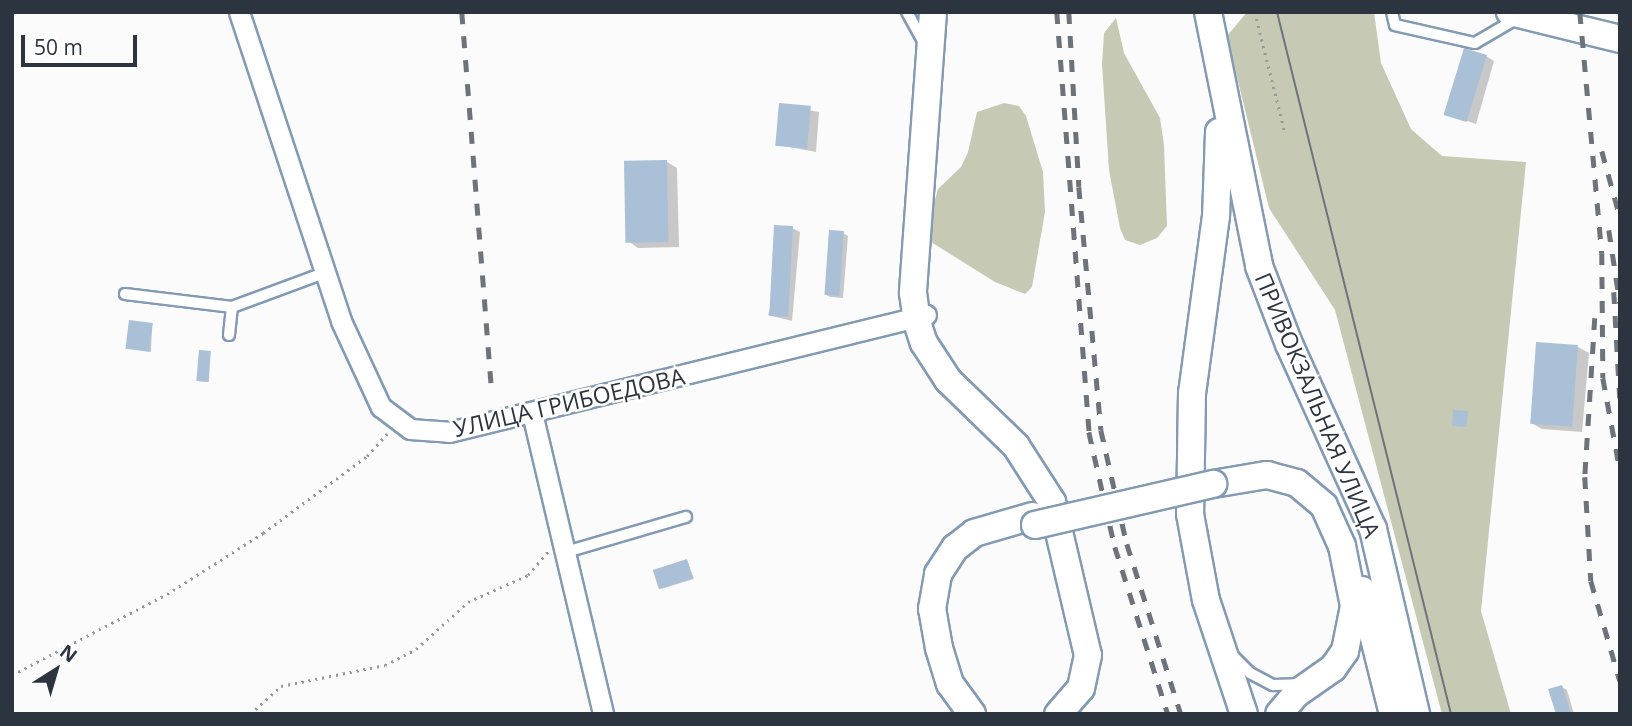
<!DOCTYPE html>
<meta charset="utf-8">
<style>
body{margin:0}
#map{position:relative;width:1632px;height:726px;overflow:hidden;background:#fbfbfb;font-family:"Open Sans",sans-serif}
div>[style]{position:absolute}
.green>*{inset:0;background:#c6cab5}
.shadow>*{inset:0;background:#0003}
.building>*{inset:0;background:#aac0d7;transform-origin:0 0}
.path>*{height:2.5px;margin-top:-1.25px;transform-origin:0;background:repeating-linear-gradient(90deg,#94999e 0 2px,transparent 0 7px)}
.roads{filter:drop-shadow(2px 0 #829ab3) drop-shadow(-2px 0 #829ab3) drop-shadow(0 2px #829ab3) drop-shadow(0 -2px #829ab3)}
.lane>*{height:10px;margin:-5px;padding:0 5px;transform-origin:5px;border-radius:5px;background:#fff}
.street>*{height:19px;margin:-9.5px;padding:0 9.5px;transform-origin:9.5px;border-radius:9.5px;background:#fff}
.secondary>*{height:26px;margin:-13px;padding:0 13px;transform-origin:13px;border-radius:13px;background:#fff}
.tram>*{height:2px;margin:-1px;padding:0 1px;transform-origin:1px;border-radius:1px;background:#6d737b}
.rail>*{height:4.5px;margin-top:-2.25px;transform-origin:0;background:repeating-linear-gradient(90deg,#6d737b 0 12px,transparent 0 24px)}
.bridges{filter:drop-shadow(2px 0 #829ab3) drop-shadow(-2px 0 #829ab3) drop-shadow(0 2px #829ab3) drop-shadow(0 -2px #829ab3)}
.secondary-bridge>*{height:26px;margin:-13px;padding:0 13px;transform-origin:13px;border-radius:13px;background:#fff}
span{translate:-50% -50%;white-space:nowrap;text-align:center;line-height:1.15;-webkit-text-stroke:5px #fff;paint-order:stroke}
.street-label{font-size:23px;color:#2b343f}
.frame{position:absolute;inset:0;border:14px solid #2b343f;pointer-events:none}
.north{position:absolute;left:21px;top:635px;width:70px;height:70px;-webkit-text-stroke:5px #fff;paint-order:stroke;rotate:37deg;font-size:19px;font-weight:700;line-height:28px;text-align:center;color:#2b343f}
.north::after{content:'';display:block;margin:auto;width:24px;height:32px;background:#2b343f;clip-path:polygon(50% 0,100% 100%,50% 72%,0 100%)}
.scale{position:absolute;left:21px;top:35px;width:116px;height:32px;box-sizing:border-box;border:4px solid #2b343f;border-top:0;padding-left:9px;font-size:21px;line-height:24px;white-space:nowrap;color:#2b343f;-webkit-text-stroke:5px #fff;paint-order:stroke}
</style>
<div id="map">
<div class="green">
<div style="clip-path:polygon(1247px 12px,1374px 12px,1381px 63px,1411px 129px,1442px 156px,1526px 162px,1481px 611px,1511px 714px,1442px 714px,1335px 310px,1269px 208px,1227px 36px)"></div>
<div style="clip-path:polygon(1116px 18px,1124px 53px,1160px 118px,1164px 145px,1167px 226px,1157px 238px,1140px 245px,1125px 240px,1120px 228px,1109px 170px,1102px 64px,1104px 33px)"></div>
<div style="clip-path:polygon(1004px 103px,1019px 106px,1026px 116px,1043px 172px,1045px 212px,1032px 287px,1025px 294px,995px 282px,931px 242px,926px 232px,938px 189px,961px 167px,968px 152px,977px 112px)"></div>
</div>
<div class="shadow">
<div style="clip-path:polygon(1486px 56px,1494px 61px,1476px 124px,1447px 114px)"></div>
<div style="clip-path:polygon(781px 105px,819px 112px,816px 152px,778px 145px)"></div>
<div style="clip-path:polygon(667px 162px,677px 168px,679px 247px,638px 248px,628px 241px)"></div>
<div style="clip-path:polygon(792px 228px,800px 232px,792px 321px,768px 315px)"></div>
<div style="clip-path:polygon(843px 233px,848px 236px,843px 298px,830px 297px,825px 294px)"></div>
<div style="clip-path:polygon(152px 325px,151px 352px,127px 348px)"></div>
<div style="clip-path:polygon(1538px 344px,1578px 347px,1589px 353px,1582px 432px,1542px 429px,1531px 423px)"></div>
<div style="clip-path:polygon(210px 353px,209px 382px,199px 381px)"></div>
<div style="clip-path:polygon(687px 561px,694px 579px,661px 589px)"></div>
<div style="clip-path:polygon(1562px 687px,1567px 690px,1574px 714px,1558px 714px)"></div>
</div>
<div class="building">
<div style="left:1464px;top:48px;width:24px;height:70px;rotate:17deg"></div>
<div style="left:779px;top:103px;width:32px;height:43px;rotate:5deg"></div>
<div style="left:667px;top:160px;width:82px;height:43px;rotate:89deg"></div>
<div style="left:774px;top:225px;width:19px;height:91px;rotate:3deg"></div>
<div style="left:829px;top:230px;width:15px;height:65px;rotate:4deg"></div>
<div style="left:129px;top:320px;width:24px;height:29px;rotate:7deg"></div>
<div style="left:1536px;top:342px;width:42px;height:82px;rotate:4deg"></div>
<div style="left:199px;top:350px;width:12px;height:31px;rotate:5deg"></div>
<div style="left:1453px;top:410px;width:15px;height:16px;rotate:4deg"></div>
<div style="left:687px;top:559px;width:20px;height:36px;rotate:72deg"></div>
<div style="clip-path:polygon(1562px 685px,1571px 714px,1556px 714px,1548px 689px)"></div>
</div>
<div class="path">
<div style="left:1255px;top:12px;width:124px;rotate:76deg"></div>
<div style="left:12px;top:675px;width:175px;rotate:-27.6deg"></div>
<div style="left:167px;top:594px;width:114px;rotate:-32.4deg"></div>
<div style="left:263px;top:533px;width:129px;rotate:-36.5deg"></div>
<div style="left:367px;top:456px;width:30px;rotate:-48deg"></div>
<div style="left:250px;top:714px;width:42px;rotate:-42.1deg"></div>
<div style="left:281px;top:686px;width:106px;rotate:-11.4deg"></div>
<div style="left:385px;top:665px;width:35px;rotate:-27deg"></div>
<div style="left:416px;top:649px;width:70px;rotate:-42.1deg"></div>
<div style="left:468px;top:602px;width:66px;rotate:-24.2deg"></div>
<div style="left:528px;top:575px;width:31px;rotate:-50deg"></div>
</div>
<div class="roads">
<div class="lane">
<div style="left:907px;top:12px;width:35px;rotate:61deg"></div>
<div style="left:1392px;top:12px;width:13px;rotate:77deg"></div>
<div style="left:1395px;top:25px;width:82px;rotate:12.7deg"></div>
<div style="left:1475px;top:43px;width:48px;rotate:-30.3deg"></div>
<div style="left:125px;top:294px;width:108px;rotate:6.9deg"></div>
<div style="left:229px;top:335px;width:28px;rotate:-84deg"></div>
<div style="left:232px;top:307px;width:98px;rotate:-20.3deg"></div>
<div style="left:566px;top:552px;width:125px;rotate:-16.3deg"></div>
<div style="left:1234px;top:657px;width:23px;rotate:45deg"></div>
<div style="left:1250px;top:673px;width:26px;rotate:28deg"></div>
<div style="left:1273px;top:685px;width:24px;rotate:-2deg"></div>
</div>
<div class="street">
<div style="left:239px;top:12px;width:325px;rotate:71.7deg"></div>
<div style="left:341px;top:321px;width:95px;rotate:65.1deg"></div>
<div style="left:381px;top:407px;width:36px;rotate:37deg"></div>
<div style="left:410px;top:429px;width:39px;rotate:4deg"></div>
<div style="left:449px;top:432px;width:491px;rotate:-13.8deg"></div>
<div style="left:532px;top:413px;width:309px;rotate:76.7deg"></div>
</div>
<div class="secondary">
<div style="left:933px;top:12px;width:282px;rotate:94.1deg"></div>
<div style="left:913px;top:293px;width:29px;rotate:82deg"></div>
<div style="left:917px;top:322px;width:22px;rotate:72deg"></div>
<div style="left:924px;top:343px;width:44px;rotate:57deg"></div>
<div style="left:948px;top:380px;width:95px;rotate:44.1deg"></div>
<div style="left:1016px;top:446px;width:67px;rotate:57.3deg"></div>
<div style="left:1052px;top:502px;width:157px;rotate:76.8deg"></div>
<div style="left:1088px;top:655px;width:34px;rotate:102deg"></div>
<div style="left:1081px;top:688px;width:35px;rotate:131deg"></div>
<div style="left:1208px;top:12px;width:259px;rotate:78.6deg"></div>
<div style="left:1259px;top:266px;width:84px;rotate:69deg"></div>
<div style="left:1289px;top:344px;width:203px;rotate:65.6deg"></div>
<div style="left:1373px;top:529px;width:190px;rotate:76.9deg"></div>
<div style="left:1510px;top:12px;width:113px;rotate:13.8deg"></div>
<div style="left:1219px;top:132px;width:84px;rotate:92deg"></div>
<div style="left:1216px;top:216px;width:179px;rotate:97.7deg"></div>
<div style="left:1192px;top:393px;width:121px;rotate:90.9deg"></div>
<div style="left:1190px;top:514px;width:87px;rotate:79.5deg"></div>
<div style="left:1206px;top:600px;width:120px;rotate:71.6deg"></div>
<div style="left:1213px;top:484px;width:55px;rotate:-9.5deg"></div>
<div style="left:1267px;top:475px;width:31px;rotate:15deg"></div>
<div style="left:1297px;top:483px;width:35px;rotate:40deg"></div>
<div style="left:1324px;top:506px;width:44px;rotate:65.8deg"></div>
<div style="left:1342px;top:546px;width:61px;rotate:78.7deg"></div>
<div style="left:1354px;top:606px;width:46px;rotate:101.3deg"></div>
<div style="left:1345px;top:651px;width:21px;rotate:125deg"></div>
<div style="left:1333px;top:668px;width:45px;rotate:144.9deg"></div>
<div style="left:1296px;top:694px;width:26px;rotate:130deg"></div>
<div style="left:1362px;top:590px;width:128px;rotate:76deg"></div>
<div style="left:972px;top:714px;width:37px;rotate:-126deg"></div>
<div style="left:950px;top:684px;width:38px;rotate:-107deg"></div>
<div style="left:939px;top:648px;width:40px;rotate:-100deg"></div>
<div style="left:932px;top:609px;width:36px;rotate:-80deg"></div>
<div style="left:938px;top:574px;width:31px;rotate:-57deg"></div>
<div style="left:955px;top:548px;width:24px;rotate:-38deg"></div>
<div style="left:974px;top:533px;width:61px;rotate:-16.1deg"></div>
</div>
</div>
<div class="tram">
<div style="left:1277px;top:12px;width:723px;rotate:76.08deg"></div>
</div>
<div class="rail">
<div style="left:462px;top:12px;width:378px;rotate:85.5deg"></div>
<div style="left:1057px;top:12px;width:421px;rotate:85.6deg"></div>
<div style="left:1089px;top:432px;width:118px;rotate:77.3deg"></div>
<div style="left:1115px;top:547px;width:175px;rotate:72.4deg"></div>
<div style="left:1069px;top:12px;width:175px;rotate:86.7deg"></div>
<div style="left:1079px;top:187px;width:244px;rotate:84.8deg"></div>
<div style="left:1101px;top:430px;width:117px;rotate:77.2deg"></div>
<div style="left:1127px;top:544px;width:178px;rotate:72.4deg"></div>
<div style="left:1580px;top:12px;width:242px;rotate:84.8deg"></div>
<div style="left:1602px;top:253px;width:125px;rotate:89.5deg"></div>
<div style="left:1603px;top:378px;width:94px;rotate:79.5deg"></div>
<div style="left:1602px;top:151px;width:68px;rotate:74.7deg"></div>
<div style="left:1609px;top:230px;width:74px;rotate:81.4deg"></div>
<div style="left:1614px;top:292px;width:106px;rotate:86.8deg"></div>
<div style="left:1595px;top:318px;width:159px;rotate:93.6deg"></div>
<div style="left:1585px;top:477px;width:104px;rotate:86.7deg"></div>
<div style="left:1591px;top:581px;width:104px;rotate:73.8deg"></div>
</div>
<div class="bridges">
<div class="secondary-bridge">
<div style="left:1035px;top:525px;width:183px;rotate:-13deg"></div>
</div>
</div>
<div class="street-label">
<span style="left:569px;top:402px;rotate:-13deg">УЛИЦА ГРИБОЕДОВА</span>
<span style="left:1318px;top:405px;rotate:67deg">ПРИВОКЗАЛЬНАЯ УЛИЦА</span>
</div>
<div class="frame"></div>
<div class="north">N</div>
<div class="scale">50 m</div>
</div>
